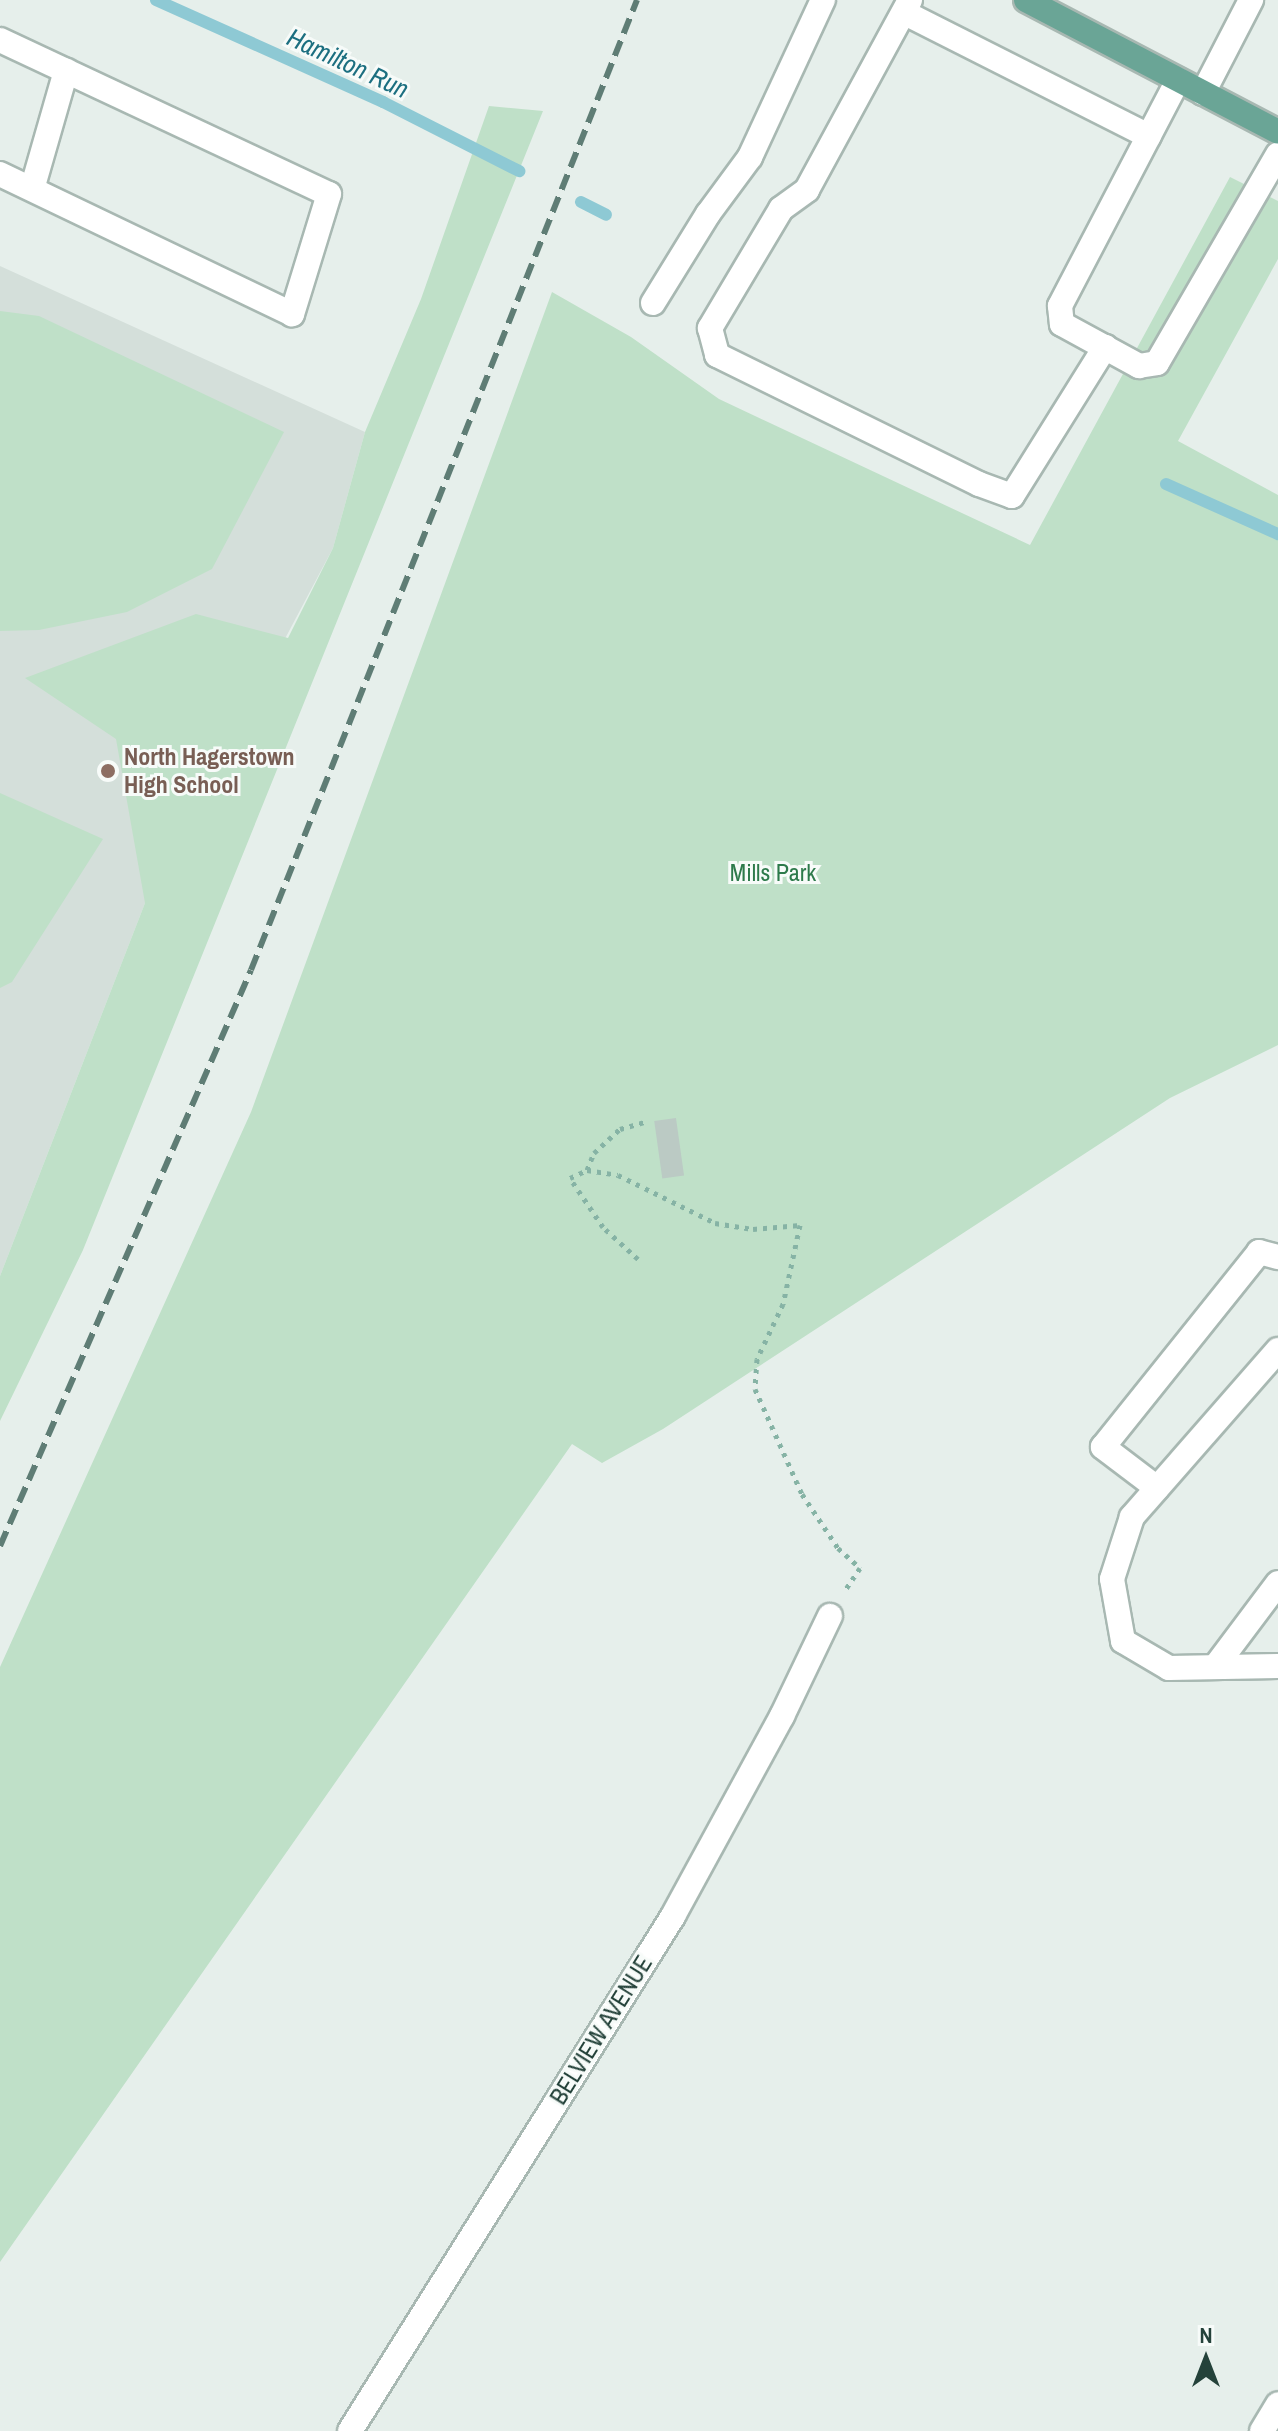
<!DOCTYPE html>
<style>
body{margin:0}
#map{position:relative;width:1278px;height:2431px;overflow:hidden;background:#e6efeb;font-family:"Archivo Narrow",sans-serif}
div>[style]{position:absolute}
.built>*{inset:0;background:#d4dfda}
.green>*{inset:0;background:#bfe0c8}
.stream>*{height:12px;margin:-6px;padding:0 6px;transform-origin:6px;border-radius:6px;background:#8ec9d4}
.building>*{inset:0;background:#bbcac4;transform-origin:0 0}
.path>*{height:5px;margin-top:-2.5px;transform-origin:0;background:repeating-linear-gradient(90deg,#86b3a5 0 4px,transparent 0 10px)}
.roads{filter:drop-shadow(2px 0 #a8b8b2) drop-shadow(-2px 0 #a8b8b2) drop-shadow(0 2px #a8b8b2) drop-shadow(0 -2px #a8b8b2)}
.minor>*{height:24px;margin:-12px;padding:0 12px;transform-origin:12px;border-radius:12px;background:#fff}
.major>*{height:24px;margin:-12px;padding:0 12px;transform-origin:12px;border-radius:12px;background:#6aa596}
.rail>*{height:6px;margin-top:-3px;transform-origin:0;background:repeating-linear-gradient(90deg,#5f7d75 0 16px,transparent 0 24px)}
.dots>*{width:22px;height:22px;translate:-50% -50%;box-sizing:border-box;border:4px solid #f7fbf9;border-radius:50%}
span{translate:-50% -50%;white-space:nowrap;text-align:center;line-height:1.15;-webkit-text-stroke:6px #f7fbf9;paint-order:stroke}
.education-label{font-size:24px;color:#785e54;font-weight:700}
.left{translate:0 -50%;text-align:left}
.park-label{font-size:24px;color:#2d7a4b}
.street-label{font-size:24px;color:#24423a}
.water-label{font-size:26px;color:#1c6f80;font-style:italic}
.north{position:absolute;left:1166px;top:2319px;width:80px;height:80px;-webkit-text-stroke:6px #f7fbf9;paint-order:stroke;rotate:0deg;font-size:22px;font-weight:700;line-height:32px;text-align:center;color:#24423a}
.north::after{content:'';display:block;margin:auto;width:28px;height:36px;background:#24423a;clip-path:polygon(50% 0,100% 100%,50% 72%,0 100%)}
</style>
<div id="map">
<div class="built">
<div style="clip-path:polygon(0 266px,365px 432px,333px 548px,145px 903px,0 1276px)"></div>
</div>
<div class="green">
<div style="clip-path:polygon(489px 106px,543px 111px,83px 1250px,0 1421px,0 1276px,145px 903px,116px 739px,25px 678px,196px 614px,288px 638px,333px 548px,365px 432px,421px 299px)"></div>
<div style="clip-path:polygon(1230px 177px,1278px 201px,1278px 259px,1178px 441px,1278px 495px,1278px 1045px,1170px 1098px,663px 1429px,602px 1463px,572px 1444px,0 2262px,0 1667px,251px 1112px,552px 292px,631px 337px,719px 399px,1030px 545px)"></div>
<div style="clip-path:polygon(0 311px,39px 316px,284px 432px,212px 569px,127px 612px,39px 630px,0 631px)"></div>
<div style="clip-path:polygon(0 793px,103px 839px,12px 982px,0 988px)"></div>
</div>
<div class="stream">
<div style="left:156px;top:0;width:249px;rotate:24.2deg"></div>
<div style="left:383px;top:102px;width:153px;rotate:26.9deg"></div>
<div style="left:581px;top:202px;width:28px;rotate:27deg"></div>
<div style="left:1166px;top:484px;width:123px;rotate:24.1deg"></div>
</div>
<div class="building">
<div style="left:676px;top:1118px;width:58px;height:22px;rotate:82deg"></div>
</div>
<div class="path">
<div style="left:587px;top:1170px;width:18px;rotate:-68deg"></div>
<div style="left:594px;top:1153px;width:35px;rotate:-43deg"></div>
<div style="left:620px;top:1129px;width:25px;rotate:-16deg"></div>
<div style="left:638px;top:1259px;width:47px;rotate:-137.6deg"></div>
<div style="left:603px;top:1227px;width:59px;rotate:-124deg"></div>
<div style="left:570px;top:1178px;width:19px;rotate:-25deg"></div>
<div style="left:587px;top:1170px;width:31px;rotate:9deg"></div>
<div style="left:618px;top:1175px;width:108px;rotate:26.3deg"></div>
<div style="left:715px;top:1223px;width:38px;rotate:9deg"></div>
<div style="left:753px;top:1229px;width:47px;rotate:-4.9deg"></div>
<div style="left:800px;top:1225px;width:81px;rotate:102.1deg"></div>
<div style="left:783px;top:1304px;width:61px;rotate:115.3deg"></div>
<div style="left:757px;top:1359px;width:30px;rotate:94deg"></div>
<div style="left:755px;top:1389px;width:115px;rotate:65.9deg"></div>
<div style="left:802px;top:1494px;width:65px;rotate:56.3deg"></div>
<div style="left:838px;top:1548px;width:30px;rotate:42deg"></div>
<div style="left:860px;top:1568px;width:27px;rotate:124deg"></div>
</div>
<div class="roads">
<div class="minor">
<div style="left:910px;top:0;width:216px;rotate:118.5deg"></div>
<div style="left:807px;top:190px;width:32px;rotate:144deg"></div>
<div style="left:781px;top:209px;width:139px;rotate:120.8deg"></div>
<div style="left:710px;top:328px;width:28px;rotate:75deg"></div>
<div style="left:717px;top:355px;width:292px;rotate:26.2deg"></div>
<div style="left:979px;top:484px;width:35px;rotate:20deg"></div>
<div style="left:1012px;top:496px;width:176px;rotate:-58deg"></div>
<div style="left:905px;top:13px;width:273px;rotate:26.8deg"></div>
<div style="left:0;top:40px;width:363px;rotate:25.1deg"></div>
<div style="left:329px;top:194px;width:126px;rotate:107.1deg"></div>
<div style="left:292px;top:314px;width:324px;rotate:-154.4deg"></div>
<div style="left:1178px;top:80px;width:255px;rotate:117.6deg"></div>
<div style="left:1060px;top:306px;width:18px;rotate:84deg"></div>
<div style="left:1062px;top:324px;width:88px;rotate:28.6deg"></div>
<div style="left:1139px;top:366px;width:18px;rotate:-9deg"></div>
<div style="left:1157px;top:363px;width:241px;rotate:-59.9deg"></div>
<div style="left:1203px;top:93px;width:105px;rotate:-62.7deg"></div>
<div style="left:33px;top:186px;width:120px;rotate:-74deg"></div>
<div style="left:653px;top:303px;width:105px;rotate:-58.3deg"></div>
<div style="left:708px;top:214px;width:71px;rotate:-53.6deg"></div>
<div style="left:750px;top:157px;width:173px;rotate:-65.1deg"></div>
<div style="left:1278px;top:1350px;width:222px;rotate:131.2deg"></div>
<div style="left:1132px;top:1517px;width:65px;rotate:107.9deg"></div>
<div style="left:1112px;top:1579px;width:63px;rotate:79.9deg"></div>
<div style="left:1123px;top:1641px;width:53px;rotate:30.4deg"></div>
<div style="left:1169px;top:1668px;width:109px;rotate:-1.1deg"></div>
<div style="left:1157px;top:1488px;width:68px;rotate:-142.8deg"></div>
<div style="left:1103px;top:1447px;width:250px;rotate:-51.3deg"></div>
<div style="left:1259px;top:1252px;width:20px;rotate:15deg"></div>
<div style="left:1215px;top:1667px;width:105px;rotate:-53.1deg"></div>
<div style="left:350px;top:2431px;width:608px;rotate:-57.9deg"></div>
<div style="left:673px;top:1916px;width:228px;rotate:-61.4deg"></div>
<div style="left:782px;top:1716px;width:111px;rotate:-64.4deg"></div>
<div style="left:1262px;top:2431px;width:31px;rotate:-59deg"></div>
</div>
<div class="major">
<div style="left:1026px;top:0;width:284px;rotate:27.6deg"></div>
</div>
</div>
<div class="rail">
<div style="left:0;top:1546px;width:628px;rotate:-66.45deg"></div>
<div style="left:251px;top:970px;width:1044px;rotate:-68.3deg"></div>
</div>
<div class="dots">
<div style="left:108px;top:771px;background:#8d6e63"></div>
</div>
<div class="education-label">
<span class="left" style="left:124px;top:771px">North Hagerstown<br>High School</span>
</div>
<div class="park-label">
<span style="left:773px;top:873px">Mills Park</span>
</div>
<div class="street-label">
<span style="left:601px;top:2030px;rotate:-58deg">BELVIEW AVENUE</span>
</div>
<div class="water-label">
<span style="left:348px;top:63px;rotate:25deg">Hamilton Run</span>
</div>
<div class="north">N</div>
</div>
